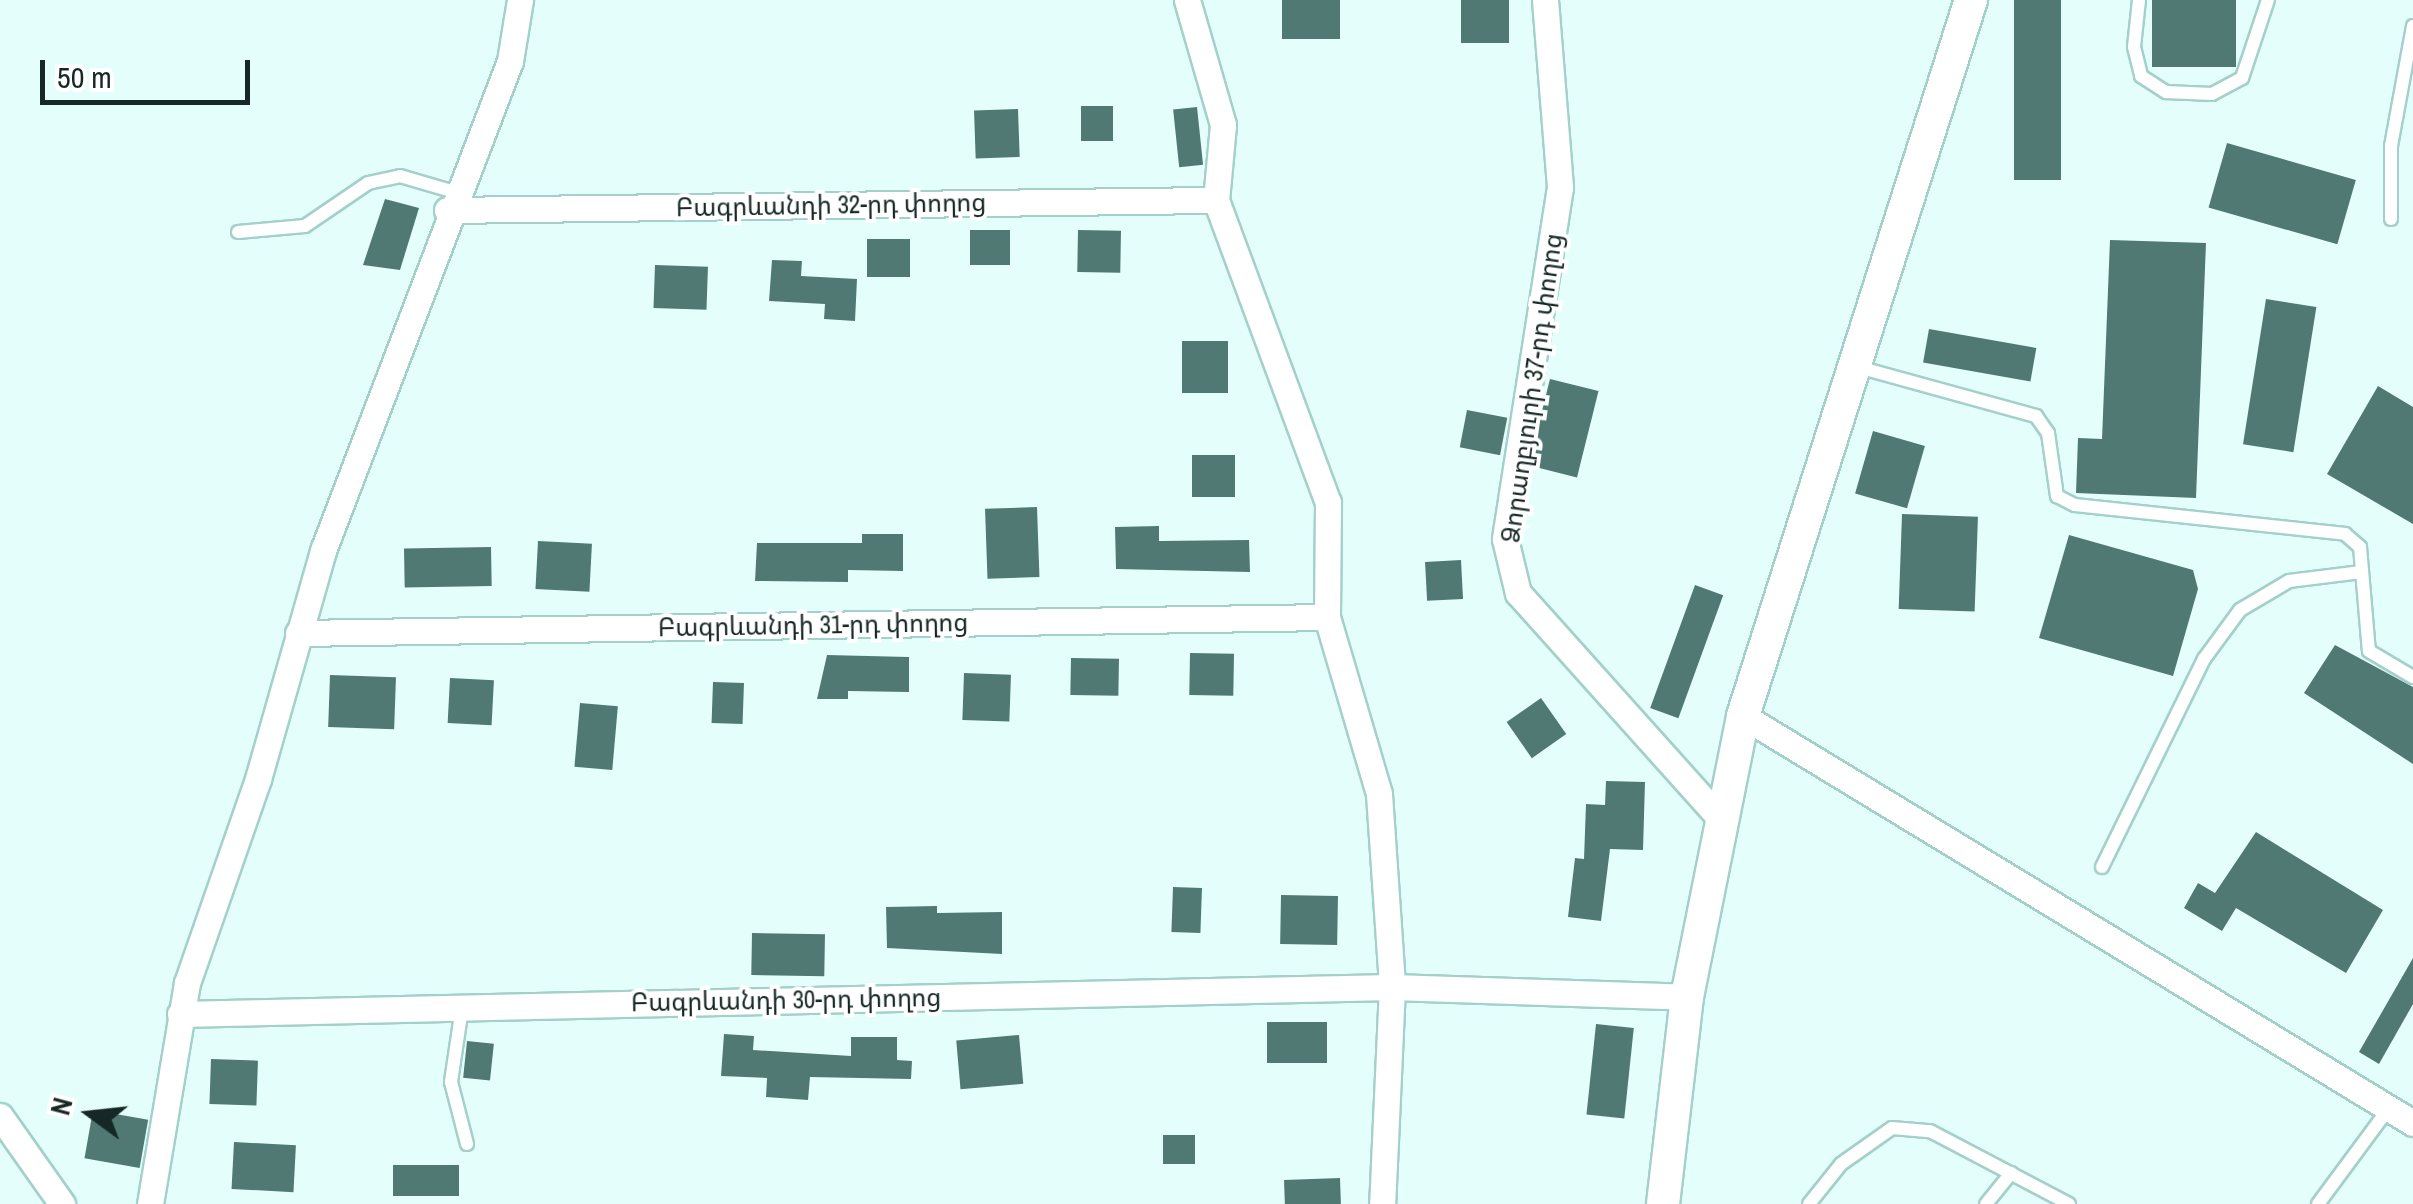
<!DOCTYPE html>
<meta charset="utf-8">
<style>
body{margin:0}
#map{position:relative;width:2413px;height:1204px;overflow:hidden;background:#e4fffb;font-family:"Archivo Narrow","Noto Sans Armenian",sans-serif}
div>[style]{position:absolute}
.building>*{inset:0;background:#507974;transform-origin:0 0}
.roads{filter:drop-shadow(2px 0 #a4d0ca) drop-shadow(-2px 0 #a4d0ca) drop-shadow(0 2px #a4d0ca) drop-shadow(0 -2px #a4d0ca)}
.service>*{height:12px;margin:-6px;padding:0 6px;transform-origin:6px;border-radius:6px;background:#fff}
.minor>*{height:25px;margin:-12.5px;padding:0 12.5px;transform-origin:12.5px;border-radius:12.5px;background:#fff}
.tertiary>*{height:32px;margin:-16px;padding:0 16px;transform-origin:16px;border-radius:16px;background:#fff}
span{translate:-50% -50%;white-space:nowrap;text-align:center;line-height:1.15;-webkit-text-stroke:8px #fff;paint-order:stroke}
.street-label{font-size:25px;color:#162825}
.north{position:absolute;left:40px;top:1064px;width:100px;height:100px;-webkit-text-stroke:8px #fff;paint-order:stroke;rotate:285deg;font-size:28px;font-weight:700;line-height:40px;text-align:center;color:#162825}
.north::after{content:'';display:block;margin:auto;width:35px;height:45px;background:#162825;clip-path:polygon(50% 0,100% 100%,50% 72%,0 100%)}
.scale{position:absolute;left:40px;top:60px;width:210px;height:45px;box-sizing:border-box;border:5px solid #162825;border-top:0;padding-left:12px;font-size:30px;line-height:35px;white-space:nowrap;color:#162825;-webkit-text-stroke:8px #fff;paint-order:stroke}
</style>
<div id="map">
<div class="building">
<div style="left:1282px;top:0;width:58px;height:39px"></div>
<div style="left:1461px;top:0;width:48px;height:43px"></div>
<div style="left:2014px;top:0;width:47px;height:180px"></div>
<div style="left:2152px;top:0;width:84px;height:67px"></div>
<div style="left:1081px;top:106px;width:32px;height:35px"></div>
<div style="left:1197px;top:107px;width:58px;height:24px;rotate:84deg"></div>
<div style="left:1018px;top:109px;width:48px;height:44px;rotate:88deg"></div>
<div style="left:2227px;top:143px;width:134px;height:67px;rotate:16deg"></div>
<div style="clip-path:polygon(385px 199px,419px 208px,400px 270px,363px 265px)"></div>
<div style="left:970px;top:230px;width:40px;height:35px"></div>
<div style="left:1078px;top:230px;width:43px;height:42px;rotate:1deg"></div>
<div style="left:867px;top:239px;width:43px;height:38px"></div>
<div style="clip-path:polygon(2110px 240px,2206px 243px,2196px 498px,2076px 493px,2078px 438px,2102px 439px)"></div>
<div style="clip-path:polygon(772px 260px,802px 261px,801px 276px,857px 279px,855px 321px,824px 319px,825px 304px,769px 301px)"></div>
<div style="left:655px;top:265px;width:53px;height:43px;rotate:2deg"></div>
<div style="left:2266px;top:299px;width:51px;height:147px;rotate:9deg"></div>
<div style="left:1929px;top:329px;width:109px;height:34px;rotate:10deg"></div>
<div style="left:1182px;top:341px;width:46px;height:52px"></div>
<div style="left:1550px;top:379px;width:50px;height:89px;rotate:14deg"></div>
<div style="clip-path:polygon(2378px 386px,2413px 407px,2413px 524px,2327px 474px)"></div>
<div style="left:1467px;top:410px;width:41px;height:38px;rotate:11deg"></div>
<div style="left:1873px;top:431px;width:54px;height:65px;rotate:16deg"></div>
<div style="left:1192px;top:455px;width:43px;height:42px"></div>
<div style="left:1037px;top:507px;width:70px;height:52px;rotate:88deg"></div>
<div style="left:1902px;top:514px;width:76px;height:95px;rotate:2deg"></div>
<div style="clip-path:polygon(1159px 526px,1159px 541px,1249px 540px,1250px 572px,1116px 569px,1115px 527px)"></div>
<div style="clip-path:polygon(862px 534px,903px 534px,903px 571px,848px 570px,848px 582px,755px 581px,757px 543px,862px 543px)"></div>
<div style="clip-path:polygon(2069px 535px,2193px 570px,2198px 589px,2173px 676px,2039px 638px)"></div>
<div style="left:538px;top:541px;width:54px;height:48px;rotate:3deg"></div>
<div style="left:491px;top:547px;width:39px;height:87px;rotate:89deg"></div>
<div style="left:1461px;top:560px;width:39px;height:36px;rotate:87deg"></div>
<div style="left:1695px;top:585px;width:30px;height:131px;rotate:20deg"></div>
<div style="clip-path:polygon(2335px 645px,2413px 687px,2413px 764px,2304px 693px)"></div>
<div style="left:1190px;top:653px;width:44px;height:42px;rotate:1deg"></div>
<div style="clip-path:polygon(827px 655px,909px 657px,909px 692px,848px 691px,848px 699px,817px 699px)"></div>
<div style="left:1071px;top:658px;width:48px;height:37px;rotate:1deg"></div>
<div style="left:964px;top:673px;width:47px;height:47px;rotate:2deg"></div>
<div style="left:330px;top:675px;width:66px;height:52px;rotate:2deg"></div>
<div style="left:450px;top:678px;width:44px;height:45px;rotate:3deg"></div>
<div style="left:713px;top:682px;width:31px;height:41px;rotate:2deg"></div>
<div style="left:1541px;top:698px;width:44px;height:42px;rotate:55deg"></div>
<div style="left:580px;top:703px;width:38px;height:64px;rotate:5deg"></div>
<div style="clip-path:polygon(1606px 781px,1645px 782px,1643px 850px,1610px 849px,1601px 921px,1568px 917px,1575px 858px,1584px 859px,1586px 804px,1605px 805px)"></div>
<div style="clip-path:polygon(2256px 832px,2383px 910px,2346px 973px,2236px 908px,2222px 931px,2184px 908px,2198px 883px,2215px 893px)"></div>
<div style="left:1173px;top:887px;width:29px;height:45px;rotate:2deg"></div>
<div style="left:1281px;top:895px;width:57px;height:49px;rotate:1deg"></div>
<div style="clip-path:polygon(937px 906px,937px 913px,1002px 912px,1002px 954px,887px 948px,886px 907px)"></div>
<div style="left:752px;top:933px;width:73px;height:42px;rotate:1deg"></div>
<div style="clip-path:polygon(2413px 958px,2413px 1004px,2379px 1064px,2359px 1052px)"></div>
<div style="left:1327px;top:1022px;width:41px;height:60px;rotate:90deg"></div>
<div style="left:1596px;top:1024px;width:38px;height:91px;rotate:6deg"></div>
<div style="clip-path:polygon(724px 1034px,754px 1036px,753px 1050px,851px 1056px,851px 1037px,897px 1037px,897px 1060px,912px 1061px,911px 1079px,810px 1077px,808px 1100px,766px 1097px,767px 1078px,721px 1076px)"></div>
<div style="left:1019px;top:1035px;width:49px;height:63px;rotate:85deg"></div>
<div style="left:467px;top:1041px;width:27px;height:37px;rotate:6deg"></div>
<div style="left:211px;top:1059px;width:47px;height:45px;rotate:2deg"></div>
<div style="left:93px;top:1110px;width:56px;height:49px;rotate:10deg"></div>
<div style="left:1163px;top:1135px;width:32px;height:29px"></div>
<div style="left:234px;top:1142px;width:62px;height:47px;rotate:3deg"></div>
<div style="left:393px;top:1165px;width:66px;height:31px"></div>
<div style="left:1340px;top:1178px;width:26px;height:56px;rotate:88deg"></div>
</div>
<div class="roads">
<div class="service">
<div style="left:2139px;top:0;width:47px;rotate:96.1deg"></div>
<div style="left:2134px;top:47px;width:30px;rotate:76deg"></div>
<div style="left:2141px;top:76px;width:30px;rotate:33deg"></div>
<div style="left:2166px;top:92px;width:46px;rotate:2.5deg"></div>
<div style="left:2212px;top:94px;width:34px;rotate:-28deg"></div>
<div style="left:2242px;top:78px;width:82px;rotate:-71.6deg"></div>
<div style="left:2391px;top:219px;width:73px;rotate:-90deg"></div>
<div style="left:2391px;top:146px;width:122px;rotate:-79.6deg"></div>
<div style="left:238px;top:232px;width:67px;rotate:-5.1deg"></div>
<div style="left:305px;top:226px;width:76px;rotate:-34.3deg"></div>
<div style="left:368px;top:183px;width:33px;rotate:-12deg"></div>
<div style="left:400px;top:176px;width:57px;rotate:16.2deg"></div>
<div style="left:1858px;top:367px;width:185px;rotate:15.4deg"></div>
<div style="left:2036px;top:416px;width:21px;rotate:55deg"></div>
<div style="left:2048px;top:433px;width:64px;rotate:81.9deg"></div>
<div style="left:2057px;top:496px;width:20px;rotate:27deg"></div>
<div style="left:2075px;top:505px;width:272px;rotate:6.1deg"></div>
<div style="left:2345px;top:534px;width:20px;rotate:41deg"></div>
<div style="left:2360px;top:547px;width:104px;rotate:85.1deg"></div>
<div style="left:2369px;top:651px;width:51px;rotate:30.6deg"></div>
<div style="left:2102px;top:867px;width:232px;rotate:-63.9deg"></div>
<div style="left:2204px;top:659px;width:61px;rotate:-53.7deg"></div>
<div style="left:2240px;top:610px;width:57px;rotate:-30.6deg"></div>
<div style="left:2289px;top:581px;width:73px;rotate:-7.1deg"></div>
<div style="left:462px;top:1008px;width:75px;rotate:98.5deg"></div>
<div style="left:451px;top:1082px;width:64px;rotate:75.5deg"></div>
<div style="left:1809px;top:1204px;width:51px;rotate:-51.3deg"></div>
<div style="left:1841px;top:1164px;width:62px;rotate:-35.2deg"></div>
<div style="left:1892px;top:1128px;width:38px;rotate:5deg"></div>
<div style="left:1930px;top:1131px;width:157px;rotate:27.7deg"></div>
<div style="left:1986px;top:1204px;width:40px;rotate:-51deg"></div>
<div style="left:2318px;top:1204px;width:119px;rotate:-53.5deg"></div>
</div>
<div class="minor">
<div style="left:1187px;top:0;width:130px;rotate:73.9deg"></div>
<div style="left:1223px;top:125px;width:75px;rotate:95.3deg"></div>
<div style="left:1216px;top:200px;width:322px;rotate:69.7deg"></div>
<div style="left:1328px;top:502px;width:115px;rotate:90.5deg"></div>
<div style="left:1327px;top:617px;width:184px;rotate:73.6deg"></div>
<div style="left:1379px;top:794px;width:193px;rotate:86.1deg"></div>
<div style="left:1392px;top:987px;width:217px;rotate:92.6deg"></div>
<div style="left:1545px;top:0;width:188px;rotate:85.4deg"></div>
<div style="left:1560px;top:187px;width:356px;rotate:98.9deg"></div>
<div style="left:1505px;top:539px;width:56px;rotate:76.5deg"></div>
<div style="left:1518px;top:593px;width:302px;rotate:48.1deg"></div>
<div style="left:447px;top:210px;width:769px;rotate:-0.75deg"></div>
<div style="left:298px;top:633px;width:1029px;rotate:-0.89deg"></div>
<div style="left:1743px;top:716px;width:784px;rotate:31.28deg"></div>
<div style="left:180px;top:1014px;width:1212px;rotate:-1.28deg"></div>
<div style="left:1392px;top:987px;width:295px;rotate:1.9deg"></div>
<div style="left:0;top:1116px;width:108px;rotate:54.8deg"></div>
<div style="left:150px;top:1204px;width:224px;rotate:-80.5deg"></div>
<div style="left:187px;top:983px;width:216px;rotate:-70.8deg"></div>
<div style="left:258px;top:779px;width:240px;rotate:-74.1deg"></div>
<div style="left:324px;top:548px;width:521px;rotate:-69.1deg"></div>
<div style="left:510px;top:61px;width:62px;rotate:-80.7deg"></div>
</div>
<div class="tertiary">
<div style="left:1663px;top:1204px;width:208px;rotate:-83.4deg"></div>
<div style="left:1687px;top:997px;width:287px;rotate:-78.7deg"></div>
<div style="left:1743px;top:716px;width:751px;rotate:-72.34deg"></div>
</div>
</div>
<div class="street-label">
<span style="left:831px;top:205px;rotate:-1deg">Բագրևանդի 32-րդ փողոց</span>
<span style="left:1532px;top:388px;rotate:-82deg">Ձորաղբյուրի 37-րդ փողոց</span>
<span style="left:813px;top:625px;rotate:-1deg">Բագրևանդի 31-րդ փողոց</span>
<span style="left:786px;top:1000px;rotate:-1deg">Բագրևանդի 30-րդ փողոց</span>
</div>
<div class="north">N</div>
<div class="scale">50 m</div>
</div>
